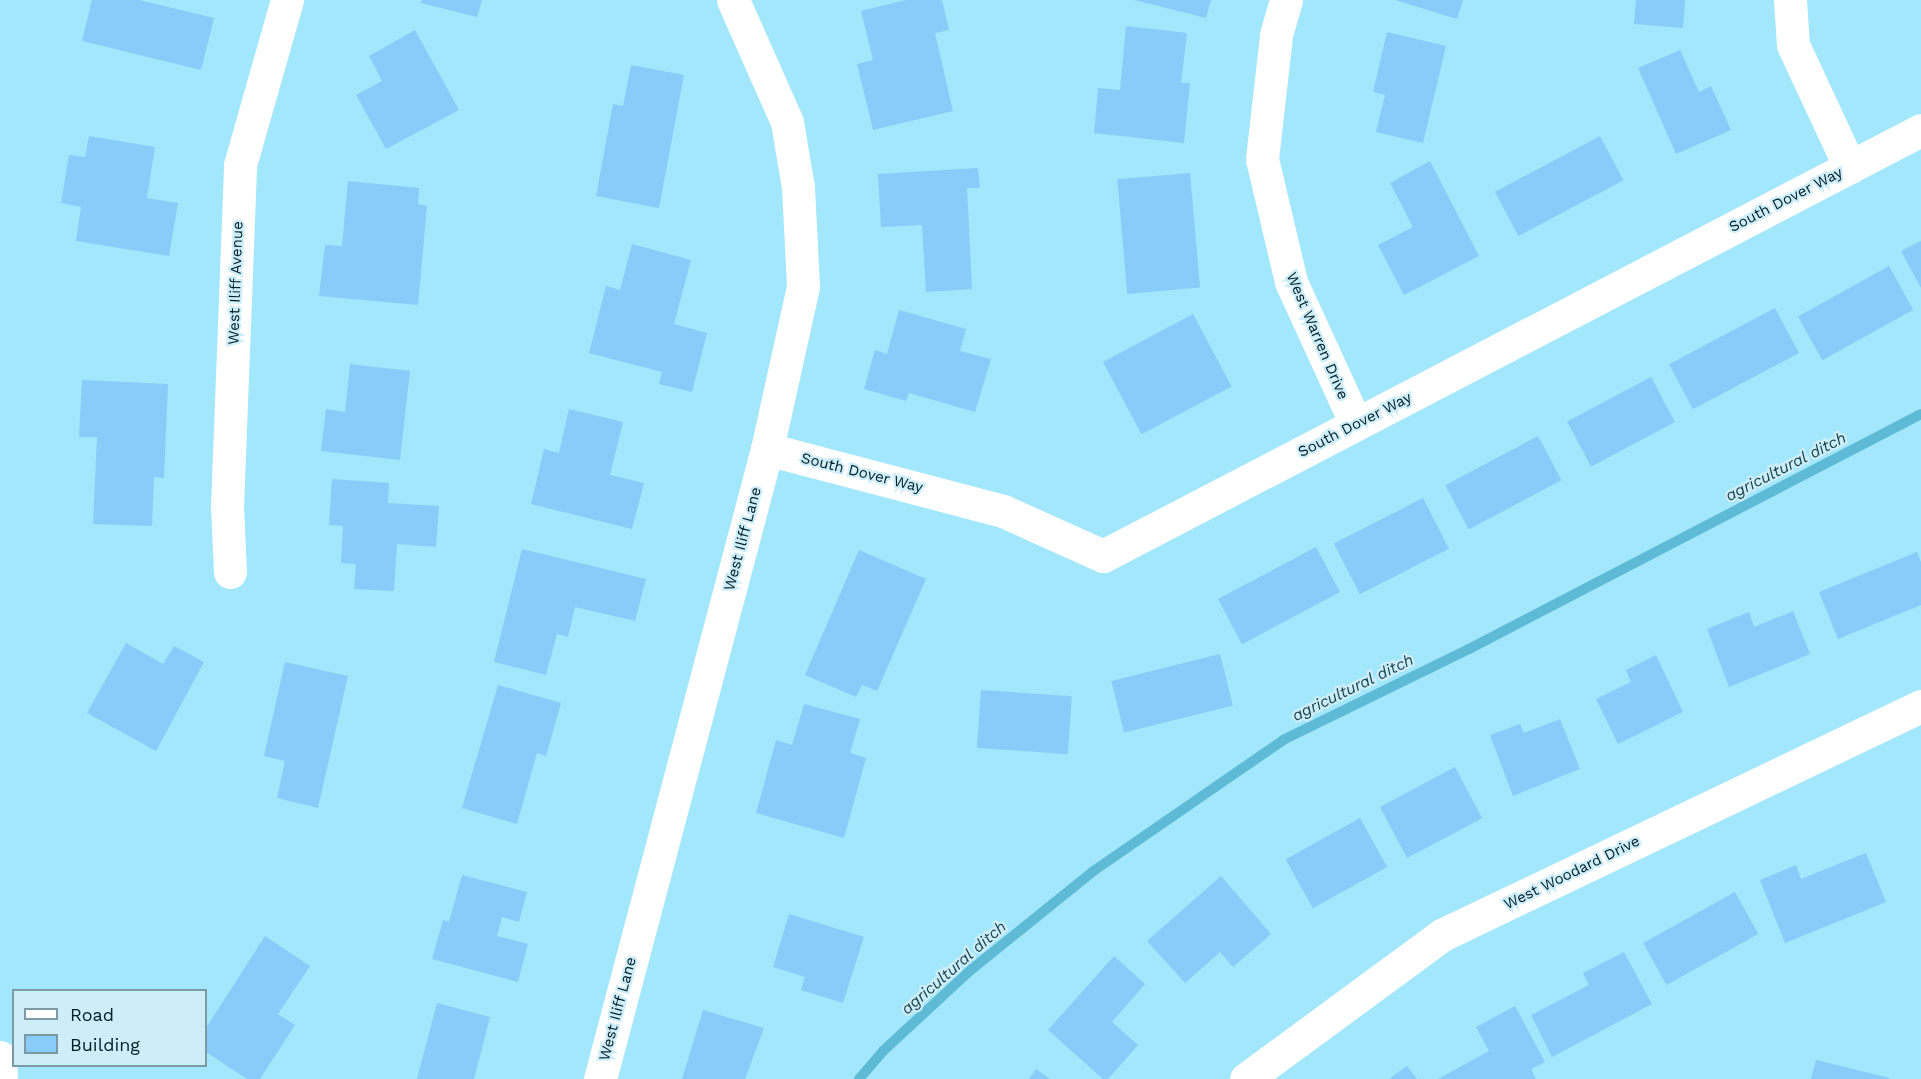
<!DOCTYPE html>
<style>
body{margin:0}
#map{position:relative;width:1921px;height:1079px;overflow:hidden;background:#a2e7fc;font-family:"Work Sans",sans-serif}
div>[style]{position:absolute}
.stream>*{height:10px;margin:-5px;padding:0 5px;transform-origin:5px;border-radius:5px;background:#5fbbd5}
.building>*{inset:0;background:#89ccf9;transform-origin:0 0}
.street>*{height:33px;margin:-16.5px;padding:0 16.5px;transform-origin:16.5px;border-radius:16.5px;background:#fff}
.secondary>*{height:33px;margin:-16.5px;padding:0 16.5px;transform-origin:16.5px;border-radius:16.5px;background:#fff}
span{translate:-50% -50%;white-space:nowrap;text-align:center;line-height:1.15;-webkit-text-stroke:4.5px #cdeef8;paint-order:stroke}
.street-label{font-size:15px;color:#011d25}
.water-label{font-size:16px;color:#153f4a;font-style:italic}
.legend{position:absolute;left:12px;top:989px;width:195px;height:78px;box-sizing:border-box;background:#cdeef8;border:2px solid #7b9aa4;margin:0;padding:8px 10px;list-style:none;font-size:18px;color:#011d25}
.legend li{display:flex;align-items:center;gap:12px;height:30px}
.legend b{width:30px;border:2px solid #7b9aa4}
</style>
<div id="map">
<div class="stream">
<div style="left:859px;top:1079px;width:37px;rotate:-49deg"></div>
<div style="left:883px;top:1051px;width:121px;rotate:-42.7deg"></div>
<div style="left:972px;top:969px;width:154px;rotate:-38.9deg"></div>
<div style="left:1092px;top:872px;width:232px;rotate:-34.6deg"></div>
<div style="left:1283px;top:740px;width:207px;rotate:-26.1deg"></div>
<div style="left:1469px;top:649px;width:509px;rotate:-27.47deg"></div>
</div>
<div class="building">
<div style="clip-path:polygon(92px 0,139px 0,214px 18px,201px 70px,82px 41px)"></div>
<div style="clip-path:polygon(422px 0,482px 0,477px 17px,421px 3px)"></div>
<div style="clip-path:polygon(906px 0,942px 0,949px 30px,935px 33px,953px 111px,873px 130px,857px 64px,873px 60px,861px 11px)"></div>
<div style="clip-path:polygon(1134px 0,1211px 0,1206px 18px)"></div>
<div style="clip-path:polygon(1395px 0,1463px 0,1457px 19px)"></div>
<div style="clip-path:polygon(1636px 0,1685px 0,1683px 28px,1634px 24px)"></div>
<div style="clip-path:polygon(1126px 26px,1187px 33px,1181px 83px,1190px 83px,1184px 143px,1094px 133px,1098px 88px,1120px 90px)"></div>
<div style="clip-path:polygon(415px 30px,459px 110px,386px 149px,356px 95px,382px 81px,369px 56px)"></div>
<div style="clip-path:polygon(1387px 32px,1446px 46px,1423px 143px,1376px 132px,1385px 95px,1373px 92px)"></div>
<div style="clip-path:polygon(1680px 50px,1699px 92px,1711px 86px,1731px 130px,1676px 154px,1638px 68px)"></div>
<div style="clip-path:polygon(631px 65px,684px 75px,659px 208px,596px 196px,613px 104px,623px 106px)"></div>
<div style="clip-path:polygon(89px 136px,155px 147px,147px 198px,178px 203px,169px 256px,76px 241px,81px 207px,61px 203px,69px 155px,85px 157px)"></div>
<div style="left:1600px;top:136px;width:50px;height:119px;rotate:62deg"></div>
<div style="clip-path:polygon(1430px 161px,1479px 256px,1404px 295px,1378px 245px,1413px 227px,1390px 183px)"></div>
<div style="clip-path:polygon(978px 168px,980px 188px,967px 188px,972px 289px,926px 292px,922px 225px,881px 227px,878px 174px)"></div>
<div style="left:1190px;top:173px;width:115px;height:73px;rotate:85deg"></div>
<div style="clip-path:polygon(348px 181px,419px 188px,418px 204px,427px 206px,418px 305px,319px 296px,325px 245px,342px 246px)"></div>
<div style="clip-path:polygon(1921px 241px,1921px 288px,1901px 251px)"></div>
<div style="clip-path:polygon(632px 244px,691px 260px,674px 324px,707px 333px,692px 392px,659px 384px,662px 372px,589px 353px,606px 286px,620px 290px)"></div>
<div style="left:1889px;top:266px;width:50px;height:104px;rotate:61deg"></div>
<div style="left:1775px;top:308px;width:51px;height:120px;rotate:62deg"></div>
<div style="clip-path:polygon(899px 310px,966px 329px,960px 351px,991px 359px,975px 412px,909px 393px,906px 401px,864px 389px,875px 350px,887px 354px)"></div>
<div style="left:1193px;top:314px;width:82px;height:102px;rotate:62deg"></div>
<div style="clip-path:polygon(350px 364px,410px 371px,400px 460px,321px 451px,326px 409px,345px 412px)"></div>
<div style="left:1651px;top:377px;width:51px;height:95px;rotate:62deg"></div>
<div style="clip-path:polygon(82px 380px,168px 384px,164px 478px,154px 477px,152px 526px,93px 524px,97px 437px,79px 437px)"></div>
<div style="clip-path:polygon(569px 409px,623px 422px,610px 475px,644px 483px,632px 529px,531px 504px,544px 449px,559px 453px)"></div>
<div style="left:1538px;top:436px;width:50px;height:105px;rotate:62deg"></div>
<div style="clip-path:polygon(332px 479px,389px 483px,388px 503px,439px 506px,436px 547px,397px 544px,394px 591px,354px 589px,356px 564px,341px 563px,343px 526px,329px 525px)"></div>
<div style="left:1423px;top:498px;width:57px;height:100px;rotate:63deg"></div>
<div style="left:1316px;top:547px;width:51px;height:111px;rotate:62deg"></div>
<div style="clip-path:polygon(522px 549px,646px 579px,635px 621px,575px 607px,568px 637px,557px 634px,546px 675px,494px 662px)"></div>
<div style="clip-path:polygon(859px 550px,926px 579px,877px 691px,862px 685px,856px 697px,805px 675px)"></div>
<div style="clip-path:polygon(1917px 552px,1921px 562px,1921px 605px,1838px 639px,1819px 592px)"></div>
<div style="clip-path:polygon(1793px 611px,1810px 654px,1729px 687px,1707px 629px,1749px 612px,1754px 627px)"></div>
<div style="clip-path:polygon(126px 643px,163px 664px,174px 646px,204px 662px,156px 751px,87px 713px)"></div>
<div style="left:1220px;top:654px;width:53px;height:112px;rotate:76deg"></div>
<div style="clip-path:polygon(1656px 655px,1683px 712px,1618px 744px,1596px 699px,1631px 682px,1626px 670px)"></div>
<div style="clip-path:polygon(285px 662px,348px 676px,318px 808px,277px 798px,285px 761px,264px 756px)"></div>
<div style="clip-path:polygon(498px 685px,561px 703px,546px 756px,537px 753px,517px 824px,462px 808px)"></div>
<div style="left:981px;top:690px;width:91px;height:58px;rotate:4deg"></div>
<div style="clip-path:polygon(804px 704px,860px 719px,850px 753px,866px 758px,844px 838px,756px 813px,776px 740px,792px 745px)"></div>
<div style="clip-path:polygon(1560px 719px,1580px 769px,1513px 796px,1490px 735px,1520px 724px,1524px 733px)"></div>
<div style="left:1455px;top:767px;width:58px;height:85px;rotate:62deg"></div>
<div style="left:1360px;top:818px;width:56px;height:85px;rotate:61deg"></div>
<div style="clip-path:polygon(1866px 853px,1886px 902px,1785px 943px,1760px 880px,1796px 865px,1801px 879px)"></div>
<div style="clip-path:polygon(462px 875px,527px 892px,519px 922px,502px 917px,497px 936px,528px 944px,518px 982px,432px 959px,443px 920px,449px 922px)"></div>
<div style="clip-path:polygon(1221px 876px,1271px 934px,1233px 967px,1220px 952px,1185px 983px,1147px 941px)"></div>
<div style="left:1735px;top:892px;width:48px;height:105px;rotate:61deg"></div>
<div style="clip-path:polygon(789px 914px,864px 937px,843px 1003px,801px 990px,805px 977px,773px 967px)"></div>
<div style="clip-path:polygon(265px 936px,310px 966px,278px 1014px,295px 1025px,260px 1079px,247px 1079px,206px 1052px,206px 1028px)"></div>
<div style="clip-path:polygon(1624px 952px,1652px 1004px,1552px 1057px,1531px 1015px,1589px 985px,1583px 973px)"></div>
<div style="clip-path:polygon(1114px 956px,1145px 984px,1112px 1022px,1138px 1045px,1108px 1079px,1103px 1079px,1048px 1030px)"></div>
<div style="clip-path:polygon(437px 1003px,490px 1017px,474px 1079px,417px 1079px)"></div>
<div style="clip-path:polygon(1515px 1006px,1545px 1062px,1531px 1069px,1536px 1079px,1438px 1079px,1489px 1051px,1476px 1027px)"></div>
<div style="clip-path:polygon(703px 1010px,764px 1028px,745px 1079px,682px 1079px)"></div>
<div style="clip-path:polygon(1816px 1060px,1890px 1078px,1890px 1079px,1811px 1079px)"></div>
<div style="clip-path:polygon(1407px 1066px,1417px 1079px,1389px 1079px)"></div>
<div style="clip-path:polygon(1036px 1069px,1050px 1079px,1029px 1079px)"></div>
</div>
<div class="street">
<div style="left:1286px;top:0;width:37px;rotate:106deg"></div>
<div style="left:1276px;top:36px;width:124px;rotate:96.5deg"></div>
<div style="left:1262px;top:159px;width:126px;rotate:76.7deg"></div>
<div style="left:1291px;top:282px;width:156px;rotate:65.4deg"></div>
<div style="left:1790px;top:0;width:45px;rotate:86.2deg"></div>
<div style="left:1793px;top:45px;width:135px;rotate:65deg"></div>
<div style="left:767px;top:449px;width:244px;rotate:14.7deg"></div>
<div style="left:1003px;top:511px;width:110px;rotate:24.2deg"></div>
<div style="left:1103px;top:556px;width:922px;rotate:-27.51deg"></div>
<div style="left:230px;top:572px;width:65px;rotate:-92.6deg"></div>
<div style="left:227px;top:507px;width:342px;rotate:-87.8deg"></div>
<div style="left:240px;top:165px;width:172px;rotate:-74.1deg"></div>
<div style="left:600px;top:1079px;width:652px;rotate:-75.15deg"></div>
<div style="left:767px;top:449px;width:167px;rotate:-77.5deg"></div>
<div style="left:803px;top:286px;width:99px;rotate:-92.9deg"></div>
<div style="left:798px;top:187px;width:66px;rotate:-99.6deg"></div>
<div style="left:787px;top:122px;width:133px;rotate:-113.9deg"></div>
<div style="left:1246px;top:1079px;width:243px;rotate:-36.3deg"></div>
<div style="left:1442px;top:935px;width:531px;rotate:-25.55deg"></div>
</div>
<div class="secondary">
<div style="left:0;top:1057px;width:22px;rotate:87deg"></div>
</div>
<div class="street-label">
<span style="left:1786px;top:200px;rotate:-27deg">South Dover Way</span>
<span style="left:236px;top:283px;rotate:-88deg">West Iliff Avenue</span>
<span style="left:1317px;top:336px;rotate:67deg">West Warren Drive</span>
<span style="left:1355px;top:425px;rotate:-27deg">South Dover Way</span>
<span style="left:862px;top:473px;rotate:14deg">South Dover Way</span>
<span style="left:743px;top:539px;rotate:-75deg">West Iliff Lane</span>
<span style="left:1572px;top:873px;rotate:-26deg">West Woodard Drive</span>
<span style="left:618px;top:1009px;rotate:-75deg">West Iliff Lane</span>
</div>
<div class="water-label">
<span style="left:1786px;top:467px;rotate:-27deg">agricultural ditch</span>
<span style="left:1353px;top:688px;rotate:-26deg">agricultural ditch</span>
<span style="left:954px;top:968px;rotate:-41deg">agricultural ditch</span>
</div>
<ul class="legend">
<li><b style="height:8px;background:#fff"></b>Road</li>
<li><b style="height:16px;background:#89ccf9"></b>Building</li>
</ul>
</div>
